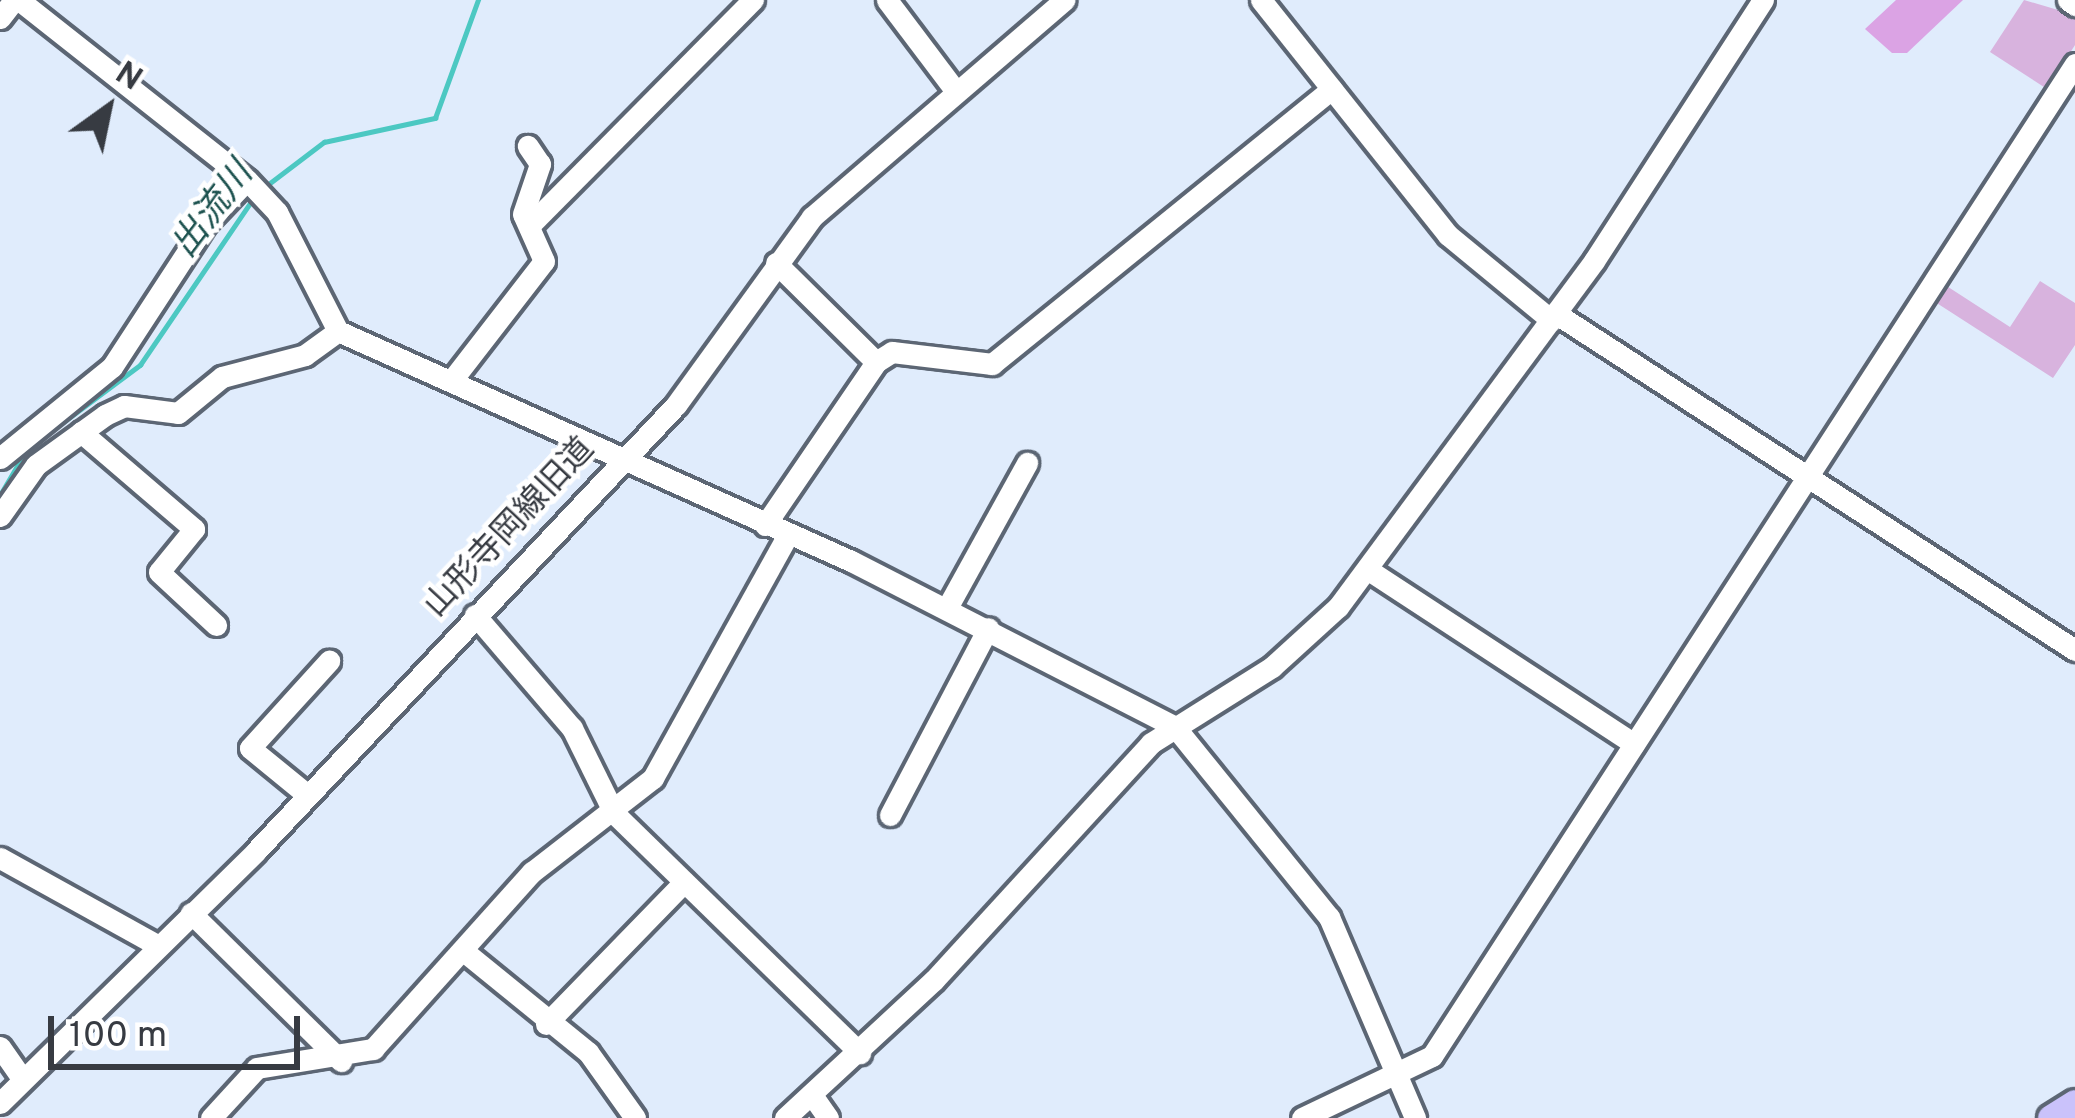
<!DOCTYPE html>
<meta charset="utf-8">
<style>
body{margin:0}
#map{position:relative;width:2075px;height:1118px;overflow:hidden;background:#e0ecfc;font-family:Overpass,"Noto Sans JP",sans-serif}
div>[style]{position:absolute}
.green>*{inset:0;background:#d8b3de}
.forest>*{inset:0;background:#dba3e4}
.stream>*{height:4.5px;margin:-2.25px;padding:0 2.25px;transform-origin:2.25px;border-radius:2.25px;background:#4cc8c2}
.roads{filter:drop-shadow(3px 0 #5c6674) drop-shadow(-3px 0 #5c6674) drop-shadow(0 3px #5c6674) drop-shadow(0 -3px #5c6674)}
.minor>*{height:21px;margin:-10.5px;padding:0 10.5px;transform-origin:10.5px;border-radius:10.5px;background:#fff}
.major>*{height:27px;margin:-13.5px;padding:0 13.5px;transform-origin:13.5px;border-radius:13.5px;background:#cac2fb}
span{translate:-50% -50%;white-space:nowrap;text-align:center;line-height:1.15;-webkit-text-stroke:9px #fff;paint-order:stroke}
.street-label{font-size:33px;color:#373b42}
.water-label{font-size:36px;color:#1d524f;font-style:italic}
.north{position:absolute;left:48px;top:48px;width:120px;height:120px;-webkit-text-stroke:9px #fff;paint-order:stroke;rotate:33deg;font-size:33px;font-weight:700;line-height:48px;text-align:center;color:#373b42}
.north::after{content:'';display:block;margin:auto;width:42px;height:54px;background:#373b42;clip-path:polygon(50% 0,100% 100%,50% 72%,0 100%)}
.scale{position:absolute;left:48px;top:1016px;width:252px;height:54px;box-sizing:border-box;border:6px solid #373b42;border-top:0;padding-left:15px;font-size:36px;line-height:42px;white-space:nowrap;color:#373b42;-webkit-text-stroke:9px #fff;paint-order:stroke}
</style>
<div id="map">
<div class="green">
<div style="clip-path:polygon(2024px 0,2075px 15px,2075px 45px,2047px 89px,1990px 52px)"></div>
<div style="clip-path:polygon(2040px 281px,2075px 303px,2075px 345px,2053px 378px,1932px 300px,1942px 283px,2010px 327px)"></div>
</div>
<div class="forest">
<div style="clip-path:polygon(1896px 0,1963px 0,1907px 53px,1892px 53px,1865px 29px)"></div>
</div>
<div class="stream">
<div style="left:262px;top:189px;width:78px;rotate:-37.2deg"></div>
<div style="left:324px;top:142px;width:114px;rotate:-12.2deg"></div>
<div style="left:435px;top:118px;width:126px;rotate:-70deg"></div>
<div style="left:0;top:495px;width:53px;rotate:-59.6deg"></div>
<div style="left:27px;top:449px;width:141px;rotate:-36.6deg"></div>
<div style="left:140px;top:365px;width:203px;rotate:-55.8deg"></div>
</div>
<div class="roads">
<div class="minor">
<div style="left:19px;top:0;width:290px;rotate:38.3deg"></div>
<div style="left:247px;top:180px;width:44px;rotate:46.8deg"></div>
<div style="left:277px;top:212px;width:134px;rotate:62.9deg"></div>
<div style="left:338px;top:331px;width:562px;rotate:24.15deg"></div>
<div style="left:851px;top:561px;width:364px;rotate:27.1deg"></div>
<div style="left:1175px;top:727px;width:245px;rotate:51deg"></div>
<div style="left:1329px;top:917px;width:219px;rotate:66.8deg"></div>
<div style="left:887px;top:0;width:111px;rotate:53deg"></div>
<div style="left:1261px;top:0;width:300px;rotate:51.5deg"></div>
<div style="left:1448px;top:235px;width:134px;rotate:39.5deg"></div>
<div style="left:2068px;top:0;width:9px;rotate:36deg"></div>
<div style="left:0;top:18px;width:23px;rotate:-52deg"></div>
<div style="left:530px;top:225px;width:317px;rotate:-45.3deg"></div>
<div style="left:776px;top:263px;width:141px;rotate:44.7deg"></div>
<div style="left:1555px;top:313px;width:620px;rotate:32.95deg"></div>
<div style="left:452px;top:380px;width:150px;rotate:-52.3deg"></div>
<div style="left:544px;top:261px;width:51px;rotate:-114.1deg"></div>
<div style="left:523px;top:214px;width:53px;rotate:-71.2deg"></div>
<div style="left:540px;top:164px;width:22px;rotate:-124deg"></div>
<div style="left:81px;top:432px;width:149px;rotate:40.6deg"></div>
<div style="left:194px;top:529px;width:55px;rotate:129.1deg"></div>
<div style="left:159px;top:572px;width:78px;rotate:42.9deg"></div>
<div style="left:0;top:458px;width:144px;rotate:-39.1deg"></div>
<div style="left:112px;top:367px;width:172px;rotate:-56.9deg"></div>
<div style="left:206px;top:223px;width:59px;rotate:-46.4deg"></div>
<div style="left:0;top:516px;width:62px;rotate:-54.8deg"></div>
<div style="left:36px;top:465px;width:85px;rotate:-35.9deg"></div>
<div style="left:105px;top:415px;width:21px;rotate:-25deg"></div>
<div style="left:124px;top:406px;width:54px;rotate:7.4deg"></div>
<div style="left:178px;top:413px;width:57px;rotate:-39.3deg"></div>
<div style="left:222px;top:377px;width:86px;rotate:-14.8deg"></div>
<div style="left:305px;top:355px;width:41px;rotate:-36deg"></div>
<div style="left:765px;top:525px;width:197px;rotate:-55.7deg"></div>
<div style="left:876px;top:362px;width:19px;rotate:-32deg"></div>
<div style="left:892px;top:352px;width:101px;rotate:6.8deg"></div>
<div style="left:992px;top:364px;width:437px;rotate:-39deg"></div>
<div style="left:1367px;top:569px;width:319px;rotate:33.2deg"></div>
<div style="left:947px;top:608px;width:166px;rotate:-61.1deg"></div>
<div style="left:475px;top:615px;width:149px;rotate:49.4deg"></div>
<div style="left:572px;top:728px;width:95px;rotate:63.7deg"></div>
<div style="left:614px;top:813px;width:344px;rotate:44.3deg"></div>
<div style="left:305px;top:793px;width:71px;rotate:-140.7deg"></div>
<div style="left:250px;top:748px;width:118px;rotate:-47.8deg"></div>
<div style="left:890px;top:815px;width:211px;rotate:-62.3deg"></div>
<div style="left:0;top:858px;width:179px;rotate:29deg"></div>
<div style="left:191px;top:913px;width:211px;rotate:44.6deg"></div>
<div style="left:466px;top:953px;width:157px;rotate:39.1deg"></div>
<div style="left:588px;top:1052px;width:81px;rotate:54.5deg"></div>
<div style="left:546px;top:1024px;width:198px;rotate:-45.8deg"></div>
<div style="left:0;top:1047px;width:40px;rotate:55.1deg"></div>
<div style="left:812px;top:1095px;width:28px;rotate:55deg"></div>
<div style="left:0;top:1103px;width:359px;rotate:-44.5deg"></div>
<div style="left:256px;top:851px;width:613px;rotate:-46.72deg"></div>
<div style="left:676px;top:405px;width:232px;rotate:-54.1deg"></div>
<div style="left:812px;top:217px;width:333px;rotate:-40.7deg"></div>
<div style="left:211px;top:1118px;width:68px;rotate:-47.4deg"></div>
<div style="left:257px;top:1068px;width:118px;rotate:-9.3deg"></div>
<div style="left:373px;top:1049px;width:238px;rotate:-48.1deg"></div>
<div style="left:532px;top:872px;width:153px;rotate:-37.8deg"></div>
<div style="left:653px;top:778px;width:279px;rotate:-61deg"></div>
<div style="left:785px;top:1118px;width:203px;rotate:-42.8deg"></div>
<div style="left:934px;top:980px;width:321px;rotate:-47.5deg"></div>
<div style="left:1151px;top:743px;width:143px;rotate:-32.1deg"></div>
<div style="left:1272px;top:667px;width:89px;rotate:-42.3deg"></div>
<div style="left:1338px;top:607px;width:430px;rotate:-53.5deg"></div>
<div style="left:1594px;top:261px;width:311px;rotate:-57.1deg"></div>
<div style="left:1302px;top:1118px;width:144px;rotate:-25.5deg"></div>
<div style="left:1432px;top:1056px;width:1182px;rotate:-57.05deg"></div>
</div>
<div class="major">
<div style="left:2051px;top:1118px;width:28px;rotate:-32deg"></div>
</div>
</div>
<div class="street-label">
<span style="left:511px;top:529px;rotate:-47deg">山形寺岡線旧道</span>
</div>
<div class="water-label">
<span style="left:214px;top:211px;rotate:-53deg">出流川</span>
</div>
<div class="north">N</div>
<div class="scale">100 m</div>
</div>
